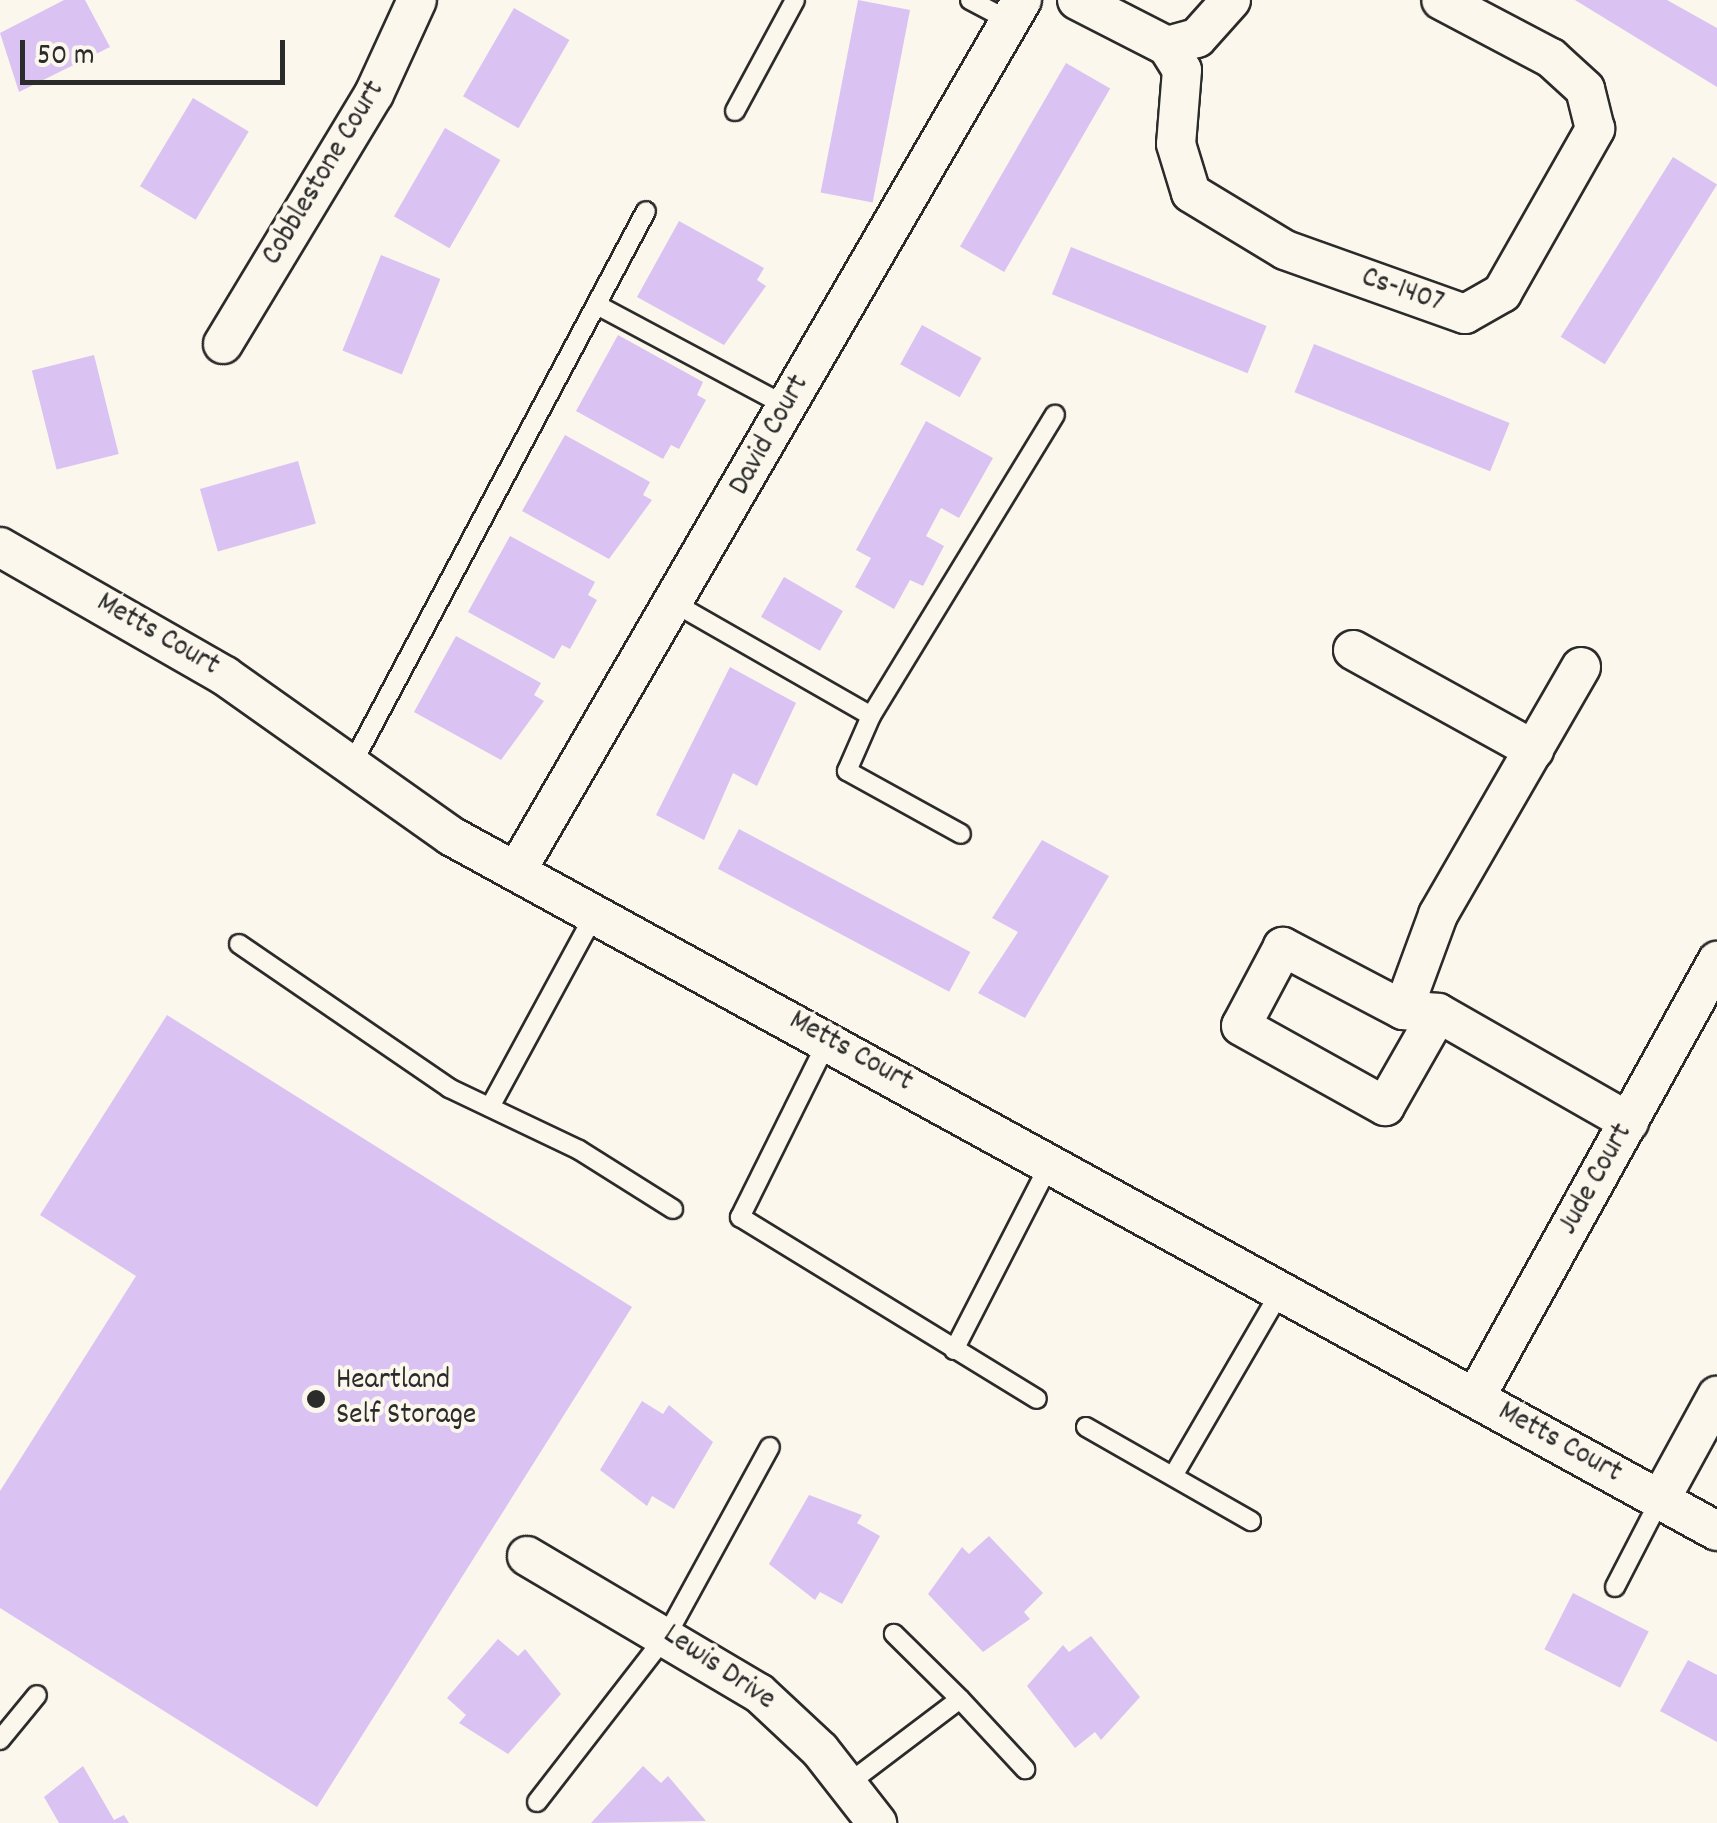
<!DOCTYPE html>
<style>
body{margin:0}
#map{position:relative;width:1717px;height:1823px;overflow:hidden;background:#fbf7ec;font-family:Dekko,sans-serif}
div>[style]{position:absolute}
.building>*{inset:0;background:#dac3f3;transform-origin:0 0}
.roads{filter:drop-shadow(2px 0 #2b2b2b) drop-shadow(-2px 0 #2b2b2b) drop-shadow(0 2px #2b2b2b) drop-shadow(0 -2px #2b2b2b)}
.lane>*{height:18px;margin:-9px;padding:0 9px;transform-origin:9px;border-radius:9px;background:#fbf7ec}
.street>*{height:38px;margin:-19px;padding:0 19px;transform-origin:19px;border-radius:19px;background:#fbf7ec}
.dots>*{width:28px;height:28px;translate:-50% -50%;box-sizing:border-box;border:5px solid #fbf7ec;border-radius:50%}
span{translate:-50% -50%;white-space:nowrap;text-align:center;line-height:1.15;-webkit-text-stroke:8px #fbf7ec;paint-order:stroke}
.street-label{font-size:30px;color:#2b2b2b}
.poi-label{font-size:30px;color:#2b2b2b}
.left{translate:0 -50%;text-align:left}
.scale{position:absolute;left:20px;top:40px;width:265px;height:45px;box-sizing:border-box;border:5px solid #2b2b2b;border-top:0;padding-left:12px;font-size:30px;line-height:35px;white-space:nowrap;color:#2b2b2b;-webkit-text-stroke:8px #fbf7ec;paint-order:stroke}
</style>
<div id="map">
<div class="building">
<div style="clip-path:polygon(64px 0,85px 0,110px 47px,19px 92px,0 33px)"></div>
<div style="left:858px;top:0;width:53px;height:196px;rotate:11deg"></div>
<div style="clip-path:polygon(1575px 0,1667px 0,1717px 28px,1717px 87px)"></div>
<div style="left:514px;top:8px;width:64px;height:102px;rotate:30deg"></div>
<div style="left:1066px;top:63px;width:51px;height:212px;rotate:30deg"></div>
<div style="left:193px;top:98px;width:65px;height:103px;rotate:31deg"></div>
<div style="left:445px;top:128px;width:64px;height:102px;rotate:30deg"></div>
<div style="left:1673px;top:157px;width:52px;height:212px;rotate:32deg"></div>
<div style="clip-path:polygon(679px 221px,764px 268px,757px 280px,766px 286px,724px 345px,637px 297px)"></div>
<div style="left:1071px;top:247px;width:211px;height:51px;rotate:22deg"></div>
<div style="left:381px;top:255px;width:64px;height:103px;rotate:22deg"></div>
<div style="left:922px;top:325px;width:68px;height:45px;rotate:29deg"></div>
<div style="clip-path:polygon(618px 335px,703px 382px,697px 395px,706px 400px,679px 449px,671px 445px,663px 459px,576px 411px)"></div>
<div style="left:1314px;top:344px;width:211px;height:52px;rotate:22deg"></div>
<div style="left:94px;top:355px;width:102px;height:64px;rotate:76deg"></div>
<div style="clip-path:polygon(926px 421px,993px 458px,959px 518px,941px 508px,926px 536px,944px 546px,923px 586px,910px 580px,894px 609px,855px 587px,871px 558px,856px 550px)"></div>
<div style="clip-path:polygon(565px 435px,650px 482px,643px 495px,652px 500px,609px 559px,522px 511px)"></div>
<div style="left:298px;top:461px;width:65px;height:102px;rotate:74deg"></div>
<div style="clip-path:polygon(510px 536px,595px 582px,588px 595px,597px 600px,570px 649px,562px 645px,554px 659px,468px 612px)"></div>
<div style="left:784px;top:577px;width:68px;height:46px;rotate:30deg"></div>
<div style="clip-path:polygon(456px 636px,541px 683px,534px 695px,544px 701px,501px 760px,414px 712px)"></div>
<div style="clip-path:polygon(730px 667px,796px 703px,757px 786px,733px 773px,704px 840px,656px 815px)"></div>
<div style="left:739px;top:829px;width:262px;height:45px;rotate:28deg"></div>
<div style="clip-path:polygon(1042px 840px,1109px 876px,1025px 1018px,978px 993px,1018px 932px,992px 918px)"></div>
<div style="clip-path:polygon(167px 1015px,632px 1307px,317px 1807px,0 1608px,0 1491px,136px 1276px,40px 1215px)"></div>
<div style="clip-path:polygon(642px 1401px,663px 1414px,669px 1405px,713px 1442px,674px 1509px,652px 1496px,647px 1506px,600px 1470px)"></div>
<div style="clip-path:polygon(809px 1495px,862px 1515px,857px 1523px,880px 1536px,842px 1604px,820px 1592px,815px 1600px,769px 1564px)"></div>
<div style="clip-path:polygon(989px 1536px,1043px 1593px,1024px 1612px,1030px 1619px,983px 1652px,928px 1594px,962px 1547px,969px 1554px)"></div>
<div style="left:1573px;top:1593px;width:85px;height:63px;rotate:27deg"></div>
<div style="clip-path:polygon(1091px 1636px,1140px 1697px,1101px 1740px,1095px 1732px,1075px 1748px,1027px 1686px,1063px 1645px,1069px 1652px)"></div>
<div style="clip-path:polygon(498px 1639px,518px 1656px,525px 1649px,561px 1694px,508px 1754px,459px 1723px,466px 1715px,447px 1698px)"></div>
<div style="clip-path:polygon(1688px 1660px,1717px 1675px,1717px 1742px,1660px 1711px)"></div>
<div style="clip-path:polygon(83px 1766px,114px 1820px,124px 1815px,129px 1823px,59px 1823px,44px 1797px)"></div>
<div style="clip-path:polygon(643px 1766px,661px 1783px,668px 1776px,706px 1821px,591px 1823px)"></div>
</div>
<div class="roads">
<div class="lane">
<div style="left:970px;top:0;width:45px;rotate:27.7deg"></div>
<div style="left:735px;top:111px;width:126px;rotate:-61.6deg"></div>
<div style="left:597px;top:305px;width:214px;rotate:28.1deg"></div>
<div style="left:674px;top:603px;width:227px;rotate:29.8deg"></div>
<div style="left:871px;top:716px;width:60px;rotate:113.6deg"></div>
<div style="left:847px;top:771px;width:130px;rotate:28.9deg"></div>
<div style="left:871px;top:716px;width:353px;rotate:-58.6deg"></div>
<div style="left:352px;top:764px;width:626px;rotate:-62deg"></div>
<div style="left:239px;top:944px;width:255px;rotate:34.4deg"></div>
<div style="left:449px;top:1088px;width:144px;rotate:25.5deg"></div>
<div style="left:579px;top:1150px;width:111px;rotate:32.1deg"></div>
<div style="left:828px;top:1040px;width:198px;rotate:116.4deg"></div>
<div style="left:740px;top:1217px;width:348px;rotate:31.5deg"></div>
<div style="left:490px;top:1107px;width:220px;rotate:-61.5deg"></div>
<div style="left:954px;top:1350px;width:208px;rotate:-62.8deg"></div>
<div style="left:1086px;top:1427px;width:190px;rotate:29.7deg"></div>
<div style="left:1173px;top:1476px;width:213px;rotate:-59.8deg"></div>
<div style="left:1615px;top:1587px;width:98px;rotate:-62.7deg"></div>
<div style="left:960px;top:1699px;width:96px;rotate:47.1deg"></div>
<div style="left:0;top:1740px;width:58px;rotate:-50.6deg"></div>
<div style="left:849px;top:1783px;width:139px;rotate:-37.1deg"></div>
<div style="left:960px;top:1699px;width:93px;rotate:-135.4deg"></div>
<div style="left:537px;top:1802px;width:214px;rotate:-52.2deg"></div>
<div style="left:668px;top:1633px;width:212px;rotate:-61.3deg"></div>
</div>
<div class="street">
<div style="left:1077px;top:0;width:101px;rotate:27.1deg"></div>
<div style="left:1167px;top:46px;width:28px;rotate:58deg"></div>
<div style="left:1182px;top:70px;width:74px;rotate:94.6deg"></div>
<div style="left:1176px;top:144px;width:51px;rotate:73deg"></div>
<div style="left:1191px;top:193px;width:110px;rotate:31.2deg"></div>
<div style="left:1285px;top:250px;width:191px;rotate:19.6deg"></div>
<div style="left:1465px;top:314px;width:43px;rotate:-29.6deg"></div>
<div style="left:1502px;top:293px;width:189px;rotate:-60.4deg"></div>
<div style="left:1595px;top:129px;width:41px;rotate:-104deg"></div>
<div style="left:1585px;top:89px;width:46px;rotate:-137.6deg"></div>
<div style="left:1551px;top:58px;width:124px;rotate:-152.2deg"></div>
<div style="left:1167px;top:46px;width:31px;rotate:-15deg"></div>
<div style="left:1197px;top:38px;width:51px;rotate:-48.2deg"></div>
<div style="left:223px;top:344px;width:292px;rotate:-58.9deg"></div>
<div style="left:374px;top:94px;width:103px;rotate:-65.4deg"></div>
<div style="left:0;top:547px;width:259px;rotate:29.8deg"></div>
<div style="left:225px;top:676px;width:277px;rotate:35.3deg"></div>
<div style="left:451px;top:836px;width:1444px;rotate:28.77deg"></div>
<div style="left:1353px;top:650px;width:207px;rotate:28.9deg"></div>
<div style="left:1581px;top:667px;width:286px;rotate:120deg"></div>
<div style="left:1438px;top:915px;width:101px;rotate:110.2deg"></div>
<div style="left:1403px;top:1010px;width:35px;rotate:5deg"></div>
<div style="left:1438px;top:1013px;width:220px;rotate:29.7deg"></div>
<div style="left:517px;top:870px;width:1006px;rotate:-59.87deg"></div>
<div style="left:1403px;top:1010px;width:136px;rotate:-152.3deg"></div>
<div style="left:1283px;top:947px;width:89px;rotate:118deg"></div>
<div style="left:1241px;top:1026px;width:165px;rotate:29.1deg"></div>
<div style="left:1385px;top:1106px;width:107px;rotate:-60.3deg"></div>
<div style="left:1475px;top:1398px;width:500px;rotate:-61deg"></div>
<div style="left:1660px;top:1500px;width:119px;rotate:-61.3deg"></div>
<div style="left:527px;top:1556px;width:269px;rotate:30.6deg"></div>
<div style="left:759px;top:1693px;width:83px;rotate:43.1deg"></div>
<div style="left:820px;top:1750px;width:93px;rotate:52deg"></div>
</div>
</div>
<div class="dots">
<div style="left:316px;top:1399px;background:#2b2b2b"></div>
</div>
<div class="street-label">
<span style="left:325px;top:174px;rotate:-59deg">Cobblestone Court</span>
<span style="left:1402px;top:292px;rotate:19deg">Cs-1407</span>
<span style="left:771px;top:436px;rotate:-61deg">David Court</span>
<span style="left:157px;top:636px;rotate:30deg">Metts Court</span>
<span style="left:850px;top:1053px;rotate:29deg">Metts Court</span>
<span style="left:1597px;top:1180px;rotate:-61deg">Jude Court</span>
<span style="left:1559px;top:1444px;rotate:29deg">Metts Court</span>
<span style="left:718px;top:1669px;rotate:34deg">Lewis Drive</span>
</div>
<div class="poi-label">
<span class="left" style="left:336px;top:1399px">Heartland<br>Self Storage</span>
</div>
<div class="scale">50 m</div>
</div>
